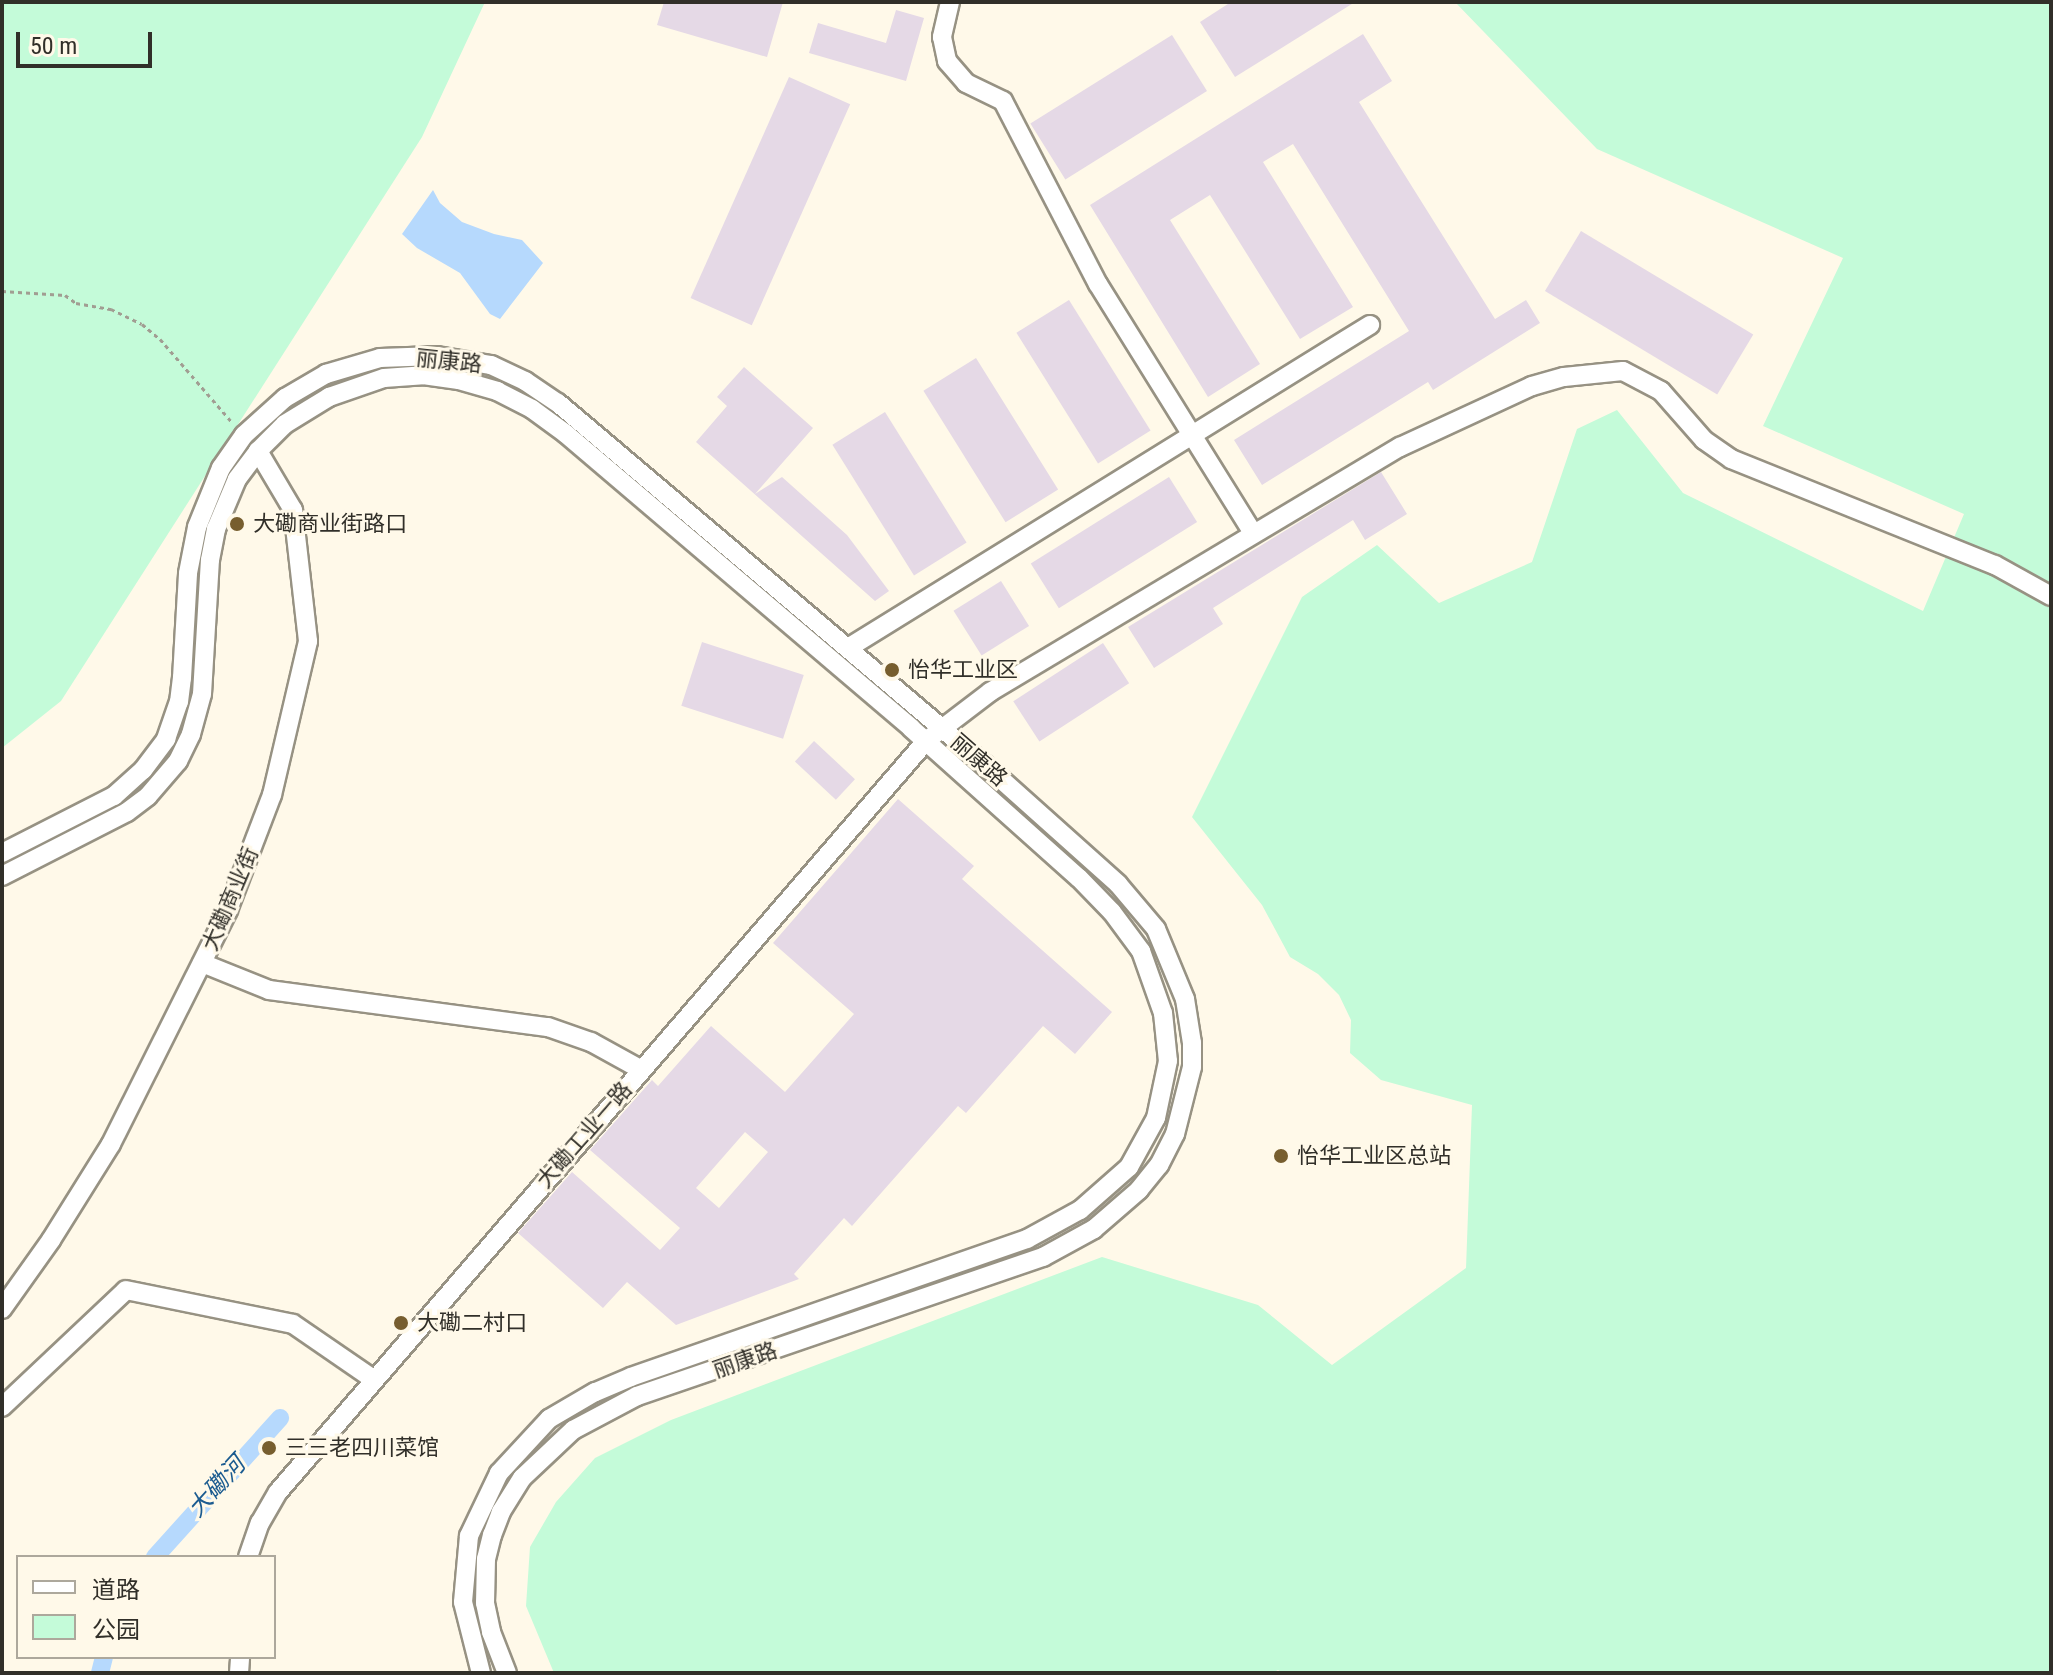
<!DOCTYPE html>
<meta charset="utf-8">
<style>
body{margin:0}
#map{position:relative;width:2053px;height:1675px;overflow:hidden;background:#fff9e9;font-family:"Roboto Condensed","Noto Sans SC",sans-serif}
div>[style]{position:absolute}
.green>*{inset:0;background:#c4fbd9}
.water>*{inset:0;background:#b6d9fd}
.canal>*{height:18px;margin:-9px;padding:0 9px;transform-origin:9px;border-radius:9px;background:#b6d9fd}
.building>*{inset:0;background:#e5d9e6;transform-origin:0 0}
.path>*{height:3px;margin-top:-1.5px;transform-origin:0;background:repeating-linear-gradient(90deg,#a19d92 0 4px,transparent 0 8px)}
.roads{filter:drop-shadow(2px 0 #979283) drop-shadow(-2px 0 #979283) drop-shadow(0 2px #979283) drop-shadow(0 -2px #979283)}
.minor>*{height:18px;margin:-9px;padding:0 9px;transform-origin:9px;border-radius:9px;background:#fff}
.dots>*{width:22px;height:22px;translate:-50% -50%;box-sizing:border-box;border:4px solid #fff9e9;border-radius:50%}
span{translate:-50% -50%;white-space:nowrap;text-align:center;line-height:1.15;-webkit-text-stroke:6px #fff9e9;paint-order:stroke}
.street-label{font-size:22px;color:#312f29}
.poi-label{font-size:22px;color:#312f29}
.left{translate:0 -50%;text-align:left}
.water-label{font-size:24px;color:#1b5b90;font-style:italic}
.frame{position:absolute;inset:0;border:4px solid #312f29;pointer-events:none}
.legend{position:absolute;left:16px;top:1555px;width:260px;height:104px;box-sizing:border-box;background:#fff9e9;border:2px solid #ada89c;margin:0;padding:10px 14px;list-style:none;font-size:24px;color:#312f29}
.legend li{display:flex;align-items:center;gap:16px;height:40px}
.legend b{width:40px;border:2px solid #ada89c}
.scale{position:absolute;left:16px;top:32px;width:136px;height:36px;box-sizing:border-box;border:4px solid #312f29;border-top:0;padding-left:10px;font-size:24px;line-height:28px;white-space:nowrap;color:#312f29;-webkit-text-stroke:6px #fff9e9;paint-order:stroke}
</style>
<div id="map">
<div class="green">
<div style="clip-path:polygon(2px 2px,485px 2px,422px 137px,61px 701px,2px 748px)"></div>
<div style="clip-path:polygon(1455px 2px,2051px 2px,2051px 1673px,1283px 1673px,1278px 1670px,1272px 1673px,554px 1673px,526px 1606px,530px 1547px,556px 1502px,595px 1458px,671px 1420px,1102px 1257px,1258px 1305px,1332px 1365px,1466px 1268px,1472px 1105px,1381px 1080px,1350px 1053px,1351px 1020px,1339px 995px,1318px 974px,1290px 957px,1262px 905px,1192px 817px,1302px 597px,1377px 545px,1439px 603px,1532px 562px,1577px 429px,1617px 410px,1683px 493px,1923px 611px,1964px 514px,1763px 426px,1843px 258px,1597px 149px)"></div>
</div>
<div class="water">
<div style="clip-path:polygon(433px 190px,440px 203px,462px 222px,494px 234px,522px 240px,543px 263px,500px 319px,490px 314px,460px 273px,417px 248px,402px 234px)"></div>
</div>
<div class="canal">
<div style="left:155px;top:1557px;width:187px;rotate:-48deg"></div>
<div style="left:100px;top:1673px;width:16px;rotate:-76deg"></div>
</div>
<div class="building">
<div style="clip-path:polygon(664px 2px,783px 2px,767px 57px,657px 25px)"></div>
<div style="clip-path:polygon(1231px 2px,1355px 2px,1235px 77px,1200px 22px)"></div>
<div style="clip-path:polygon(896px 10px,924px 18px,906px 81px,809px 53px,818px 23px,886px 43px)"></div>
<div style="clip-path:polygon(1363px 34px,1392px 81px,1359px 102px,1495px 319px,1526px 300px,1540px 323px,1433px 390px,1428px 382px,1262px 485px,1234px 440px,1409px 331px,1293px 144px,1263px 162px,1353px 307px,1300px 339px,1210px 195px,1170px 220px,1260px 364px,1208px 397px,1090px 205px)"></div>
<div style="left:1172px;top:35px;width:66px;height:167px;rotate:58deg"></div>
<div style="left:789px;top:77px;width:67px;height:242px;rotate:24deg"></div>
<div style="left:1581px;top:231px;width:201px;height:70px;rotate:31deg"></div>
<div style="left:1069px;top:300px;width:154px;height:62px;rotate:58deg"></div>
<div style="left:976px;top:358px;width:155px;height:62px;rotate:58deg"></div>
<div style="clip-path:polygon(744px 367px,813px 428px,755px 494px,782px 477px,847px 535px,889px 591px,875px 601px,696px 442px,727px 406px,717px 397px)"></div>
<div style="left:885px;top:412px;width:154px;height:62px;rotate:58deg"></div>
<div style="clip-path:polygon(1381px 472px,1407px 514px,1365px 540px,1353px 520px,1213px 608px,1223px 624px,1154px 668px,1128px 627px)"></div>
<div style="left:1169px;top:477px;width:53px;height:163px;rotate:58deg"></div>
<div style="left:1001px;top:581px;width:53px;height:56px;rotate:58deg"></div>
<div style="left:702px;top:642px;width:107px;height:67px;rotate:18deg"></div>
<div style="left:1103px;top:643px;width:48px;height:107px;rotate:57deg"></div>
<div style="left:814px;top:741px;width:56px;height:28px;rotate:43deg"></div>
<div style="clip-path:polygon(evenodd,898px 799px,974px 866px,962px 879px,1112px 1012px,1075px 1054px,1043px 1026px,966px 1113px,958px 1106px,852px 1226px,844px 1218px,794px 1274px,799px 1279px,676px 1325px,627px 1282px,603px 1308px,518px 1233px,572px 1172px,660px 1250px,680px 1228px,590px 1150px,652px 1080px,658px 1086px,711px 1026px,785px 1092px,854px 1014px,773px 943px,898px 799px,745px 1132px,768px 1152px,719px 1208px,696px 1188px,745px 1132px)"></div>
</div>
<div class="path">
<div style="left:2px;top:291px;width:63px;rotate:3.6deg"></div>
<div style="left:65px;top:295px;width:14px;rotate:36deg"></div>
<div style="left:76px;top:303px;width:36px;rotate:10deg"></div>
<div style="left:111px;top:309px;width:34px;rotate:26deg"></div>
<div style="left:142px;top:324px;width:23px;rotate:40deg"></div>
<div style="left:160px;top:339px;width:110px;rotate:49.1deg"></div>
</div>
<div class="roads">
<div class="minor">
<div style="left:950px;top:2px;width:36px;rotate:103deg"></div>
<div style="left:942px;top:37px;width:25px;rotate:78deg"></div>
<div style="left:947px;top:61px;width:29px;rotate:49deg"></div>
<div style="left:966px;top:83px;width:41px;rotate:25.9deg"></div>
<div style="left:1003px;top:101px;width:206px;rotate:62.6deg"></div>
<div style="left:1098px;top:284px;width:293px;rotate:58.1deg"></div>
<div style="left:848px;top:648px;width:614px;rotate:-31.75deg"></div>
<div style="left:2px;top:853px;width:126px;rotate:-27deg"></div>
<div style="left:114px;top:796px;width:39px;rotate:-42deg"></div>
<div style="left:143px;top:770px;width:39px;rotate:-53deg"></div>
<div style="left:166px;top:739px;width:39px;rotate:-71deg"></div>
<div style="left:179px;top:702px;width:24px;rotate:-83deg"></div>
<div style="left:182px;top:678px;width:105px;rotate:-86.7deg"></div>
<div style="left:188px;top:573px;width:47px;rotate:-78.9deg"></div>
<div style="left:197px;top:527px;width:64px;rotate:-67.9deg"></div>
<div style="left:221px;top:468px;width:40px;rotate:-55.1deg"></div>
<div style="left:244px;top:435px;width:55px;rotate:-42.1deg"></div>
<div style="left:285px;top:398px;width:48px;rotate:-30.3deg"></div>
<div style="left:326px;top:374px;width:56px;rotate:-16.5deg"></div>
<div style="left:380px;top:358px;width:56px;rotate:-2deg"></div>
<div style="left:436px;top:356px;width:56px;rotate:9.3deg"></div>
<div style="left:491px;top:365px;width:38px;rotate:25deg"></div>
<div style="left:525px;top:381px;width:40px;rotate:34deg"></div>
<div style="left:558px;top:403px;width:558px;rotate:40.28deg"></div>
<div style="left:984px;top:764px;width:180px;rotate:41.8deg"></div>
<div style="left:1118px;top:884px;width:59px;rotate:49.8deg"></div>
<div style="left:1156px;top:929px;width:76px;rotate:67.5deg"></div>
<div style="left:1185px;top:999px;width:45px;rotate:81deg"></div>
<div style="left:1192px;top:1043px;width:24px;rotate:90deg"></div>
<div style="left:1192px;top:1067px;width:69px;rotate:104.2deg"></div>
<div style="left:1175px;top:1134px;width:35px;rotate:117deg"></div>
<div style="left:1159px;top:1165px;width:32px;rotate:129deg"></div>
<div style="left:1139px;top:1190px;width:60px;rotate:139.1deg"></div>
<div style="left:1094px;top:1229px;width:58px;rotate:151.2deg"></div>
<div style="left:1043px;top:1257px;width:429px;rotate:161.1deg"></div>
<div style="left:637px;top:1396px;width:72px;rotate:152deg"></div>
<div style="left:573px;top:1430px;width:70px;rotate:136.7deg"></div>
<div style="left:522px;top:1478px;width:40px;rotate:122deg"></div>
<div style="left:501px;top:1512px;width:25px;rotate:111deg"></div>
<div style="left:492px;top:1535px;width:25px;rotate:104deg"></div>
<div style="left:486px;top:1559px;width:44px;rotate:91.3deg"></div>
<div style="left:485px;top:1603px;width:30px;rotate:78deg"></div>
<div style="left:491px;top:1632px;width:44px;rotate:68.7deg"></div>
<div style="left:2px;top:876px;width:140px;rotate:-27.1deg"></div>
<div style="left:127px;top:812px;width:26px;rotate:-37deg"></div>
<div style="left:148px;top:796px;width:46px;rotate:-49.4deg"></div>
<div style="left:178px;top:761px;width:30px;rotate:-64deg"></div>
<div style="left:191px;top:734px;width:41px;rotate:-74.6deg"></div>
<div style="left:202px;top:694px;width:134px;rotate:-86.6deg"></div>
<div style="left:210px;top:560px;width:32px;rotate:-79deg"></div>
<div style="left:216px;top:529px;width:54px;rotate:-67.2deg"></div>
<div style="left:237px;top:479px;width:35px;rotate:-53deg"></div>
<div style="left:258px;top:451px;width:38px;rotate:-45deg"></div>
<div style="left:285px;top:424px;width:52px;rotate:-31.5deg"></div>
<div style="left:329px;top:397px;width:58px;rotate:-19.1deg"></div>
<div style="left:384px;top:378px;width:39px;rotate:-4deg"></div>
<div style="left:423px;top:375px;width:36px;rotate:8deg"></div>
<div style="left:459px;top:380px;width:40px;rotate:16deg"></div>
<div style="left:497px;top:391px;width:39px;rotate:27deg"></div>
<div style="left:532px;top:409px;width:42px;rotate:36.3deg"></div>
<div style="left:566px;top:434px;width:453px;rotate:40.4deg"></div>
<div style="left:911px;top:728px;width:225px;rotate:41.8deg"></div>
<div style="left:1079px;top:878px;width:47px;rotate:45.9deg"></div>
<div style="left:1112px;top:912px;width:49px;rotate:53.4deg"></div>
<div style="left:1141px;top:951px;width:66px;rotate:70.5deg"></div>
<div style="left:1163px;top:1013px;width:48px;rotate:84.1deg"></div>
<div style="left:1168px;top:1061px;width:58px;rotate:101.9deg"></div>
<div style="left:1156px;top:1118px;width:56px;rotate:118.9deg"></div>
<div style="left:1129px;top:1167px;width:65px;rotate:138.7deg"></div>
<div style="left:1080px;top:1210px;width:60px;rotate:151.3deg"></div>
<div style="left:1027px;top:1239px;width:419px;rotate:160.8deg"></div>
<div style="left:631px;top:1377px;width:39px;rotate:157deg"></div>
<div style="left:595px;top:1392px;width:53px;rotate:149.6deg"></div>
<div style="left:549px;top:1419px;width:74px;rotate:132.8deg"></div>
<div style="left:499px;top:1473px;width:70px;rotate:115.5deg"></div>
<div style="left:469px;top:1536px;width:66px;rotate:95.2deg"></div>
<div style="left:463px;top:1602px;width:73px;rotate:75.8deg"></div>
<div style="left:202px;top:963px;width:72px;rotate:21.9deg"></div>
<div style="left:269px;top:990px;width:281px;rotate:7.6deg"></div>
<div style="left:548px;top:1027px;width:46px;rotate:19.2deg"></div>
<div style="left:591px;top:1042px;width:56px;rotate:28.9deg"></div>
<div style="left:2px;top:1309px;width:85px;rotate:-54.6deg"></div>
<div style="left:51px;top:1240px;width:113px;rotate:-58deg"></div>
<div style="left:111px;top:1144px;width:262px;rotate:-63.4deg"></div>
<div style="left:228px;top:910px;width:123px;rotate:-69.1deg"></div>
<div style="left:272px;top:795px;width:158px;rotate:-76.8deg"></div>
<div style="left:308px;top:641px;width:132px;rotate:-96.5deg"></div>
<div style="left:293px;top:510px;width:69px;rotate:-120.7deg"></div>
<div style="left:2px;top:1407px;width:170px;rotate:-43.3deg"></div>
<div style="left:126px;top:1290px;width:170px;rotate:11.5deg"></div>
<div style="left:293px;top:1324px;width:97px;rotate:34.5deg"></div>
<div style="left:248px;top:1557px;width:36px;rotate:-71deg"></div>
<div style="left:260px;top:1523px;width:36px;rotate:-60deg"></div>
<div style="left:278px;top:1492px;width:992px;rotate:-49.21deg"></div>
<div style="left:926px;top:741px;width:81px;rotate:-37.4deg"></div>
<div style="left:990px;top:692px;width:478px;rotate:-30.9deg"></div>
<div style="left:1400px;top:447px;width:145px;rotate:-24.8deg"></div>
<div style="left:1532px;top:386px;width:33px;rotate:-16deg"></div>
<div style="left:1564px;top:377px;width:59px;rotate:-5.8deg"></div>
<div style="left:1623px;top:371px;width:43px;rotate:27.8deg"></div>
<div style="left:1661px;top:391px;width:65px;rotate:48.7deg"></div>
<div style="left:1704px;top:440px;width:33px;rotate:35deg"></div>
<div style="left:1731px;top:459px;width:284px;rotate:21.9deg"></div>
<div style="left:1995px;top:565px;width:64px;rotate:29deg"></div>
<div style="left:239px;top:1673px;width:16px;rotate:-86deg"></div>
</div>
</div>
<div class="dots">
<div style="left:237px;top:524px;background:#775e2f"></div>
<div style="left:892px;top:670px;background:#775e2f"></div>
<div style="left:1281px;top:1156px;background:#775e2f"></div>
<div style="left:401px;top:1323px;background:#775e2f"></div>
<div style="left:269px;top:1448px;background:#775e2f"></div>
</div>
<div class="street-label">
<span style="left:449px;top:361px;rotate:6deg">丽康路</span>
<span style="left:979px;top:760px;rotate:41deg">丽康路</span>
<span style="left:230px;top:899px;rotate:-67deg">大磡商业街</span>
<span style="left:584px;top:1135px;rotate:-49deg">大磡工业一路</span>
<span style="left:745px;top:1360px;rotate:-19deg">丽康路</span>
</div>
<div class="poi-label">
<span class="left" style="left:253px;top:524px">大磡商业街路口</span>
<span class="left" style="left:908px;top:670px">怡华工业区</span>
<span class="left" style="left:1297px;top:1156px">怡华工业区总站</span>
<span class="left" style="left:417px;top:1323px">大磡二村口</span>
<span class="left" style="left:285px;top:1448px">三三老四川菜馆</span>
</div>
<div class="water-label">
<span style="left:217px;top:1487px;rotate:-48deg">大磡河</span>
</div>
<div class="frame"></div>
<ul class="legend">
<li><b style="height:10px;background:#fff"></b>道路</li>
<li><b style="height:22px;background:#c4fbd9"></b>公园</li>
</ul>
<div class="scale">50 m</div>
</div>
